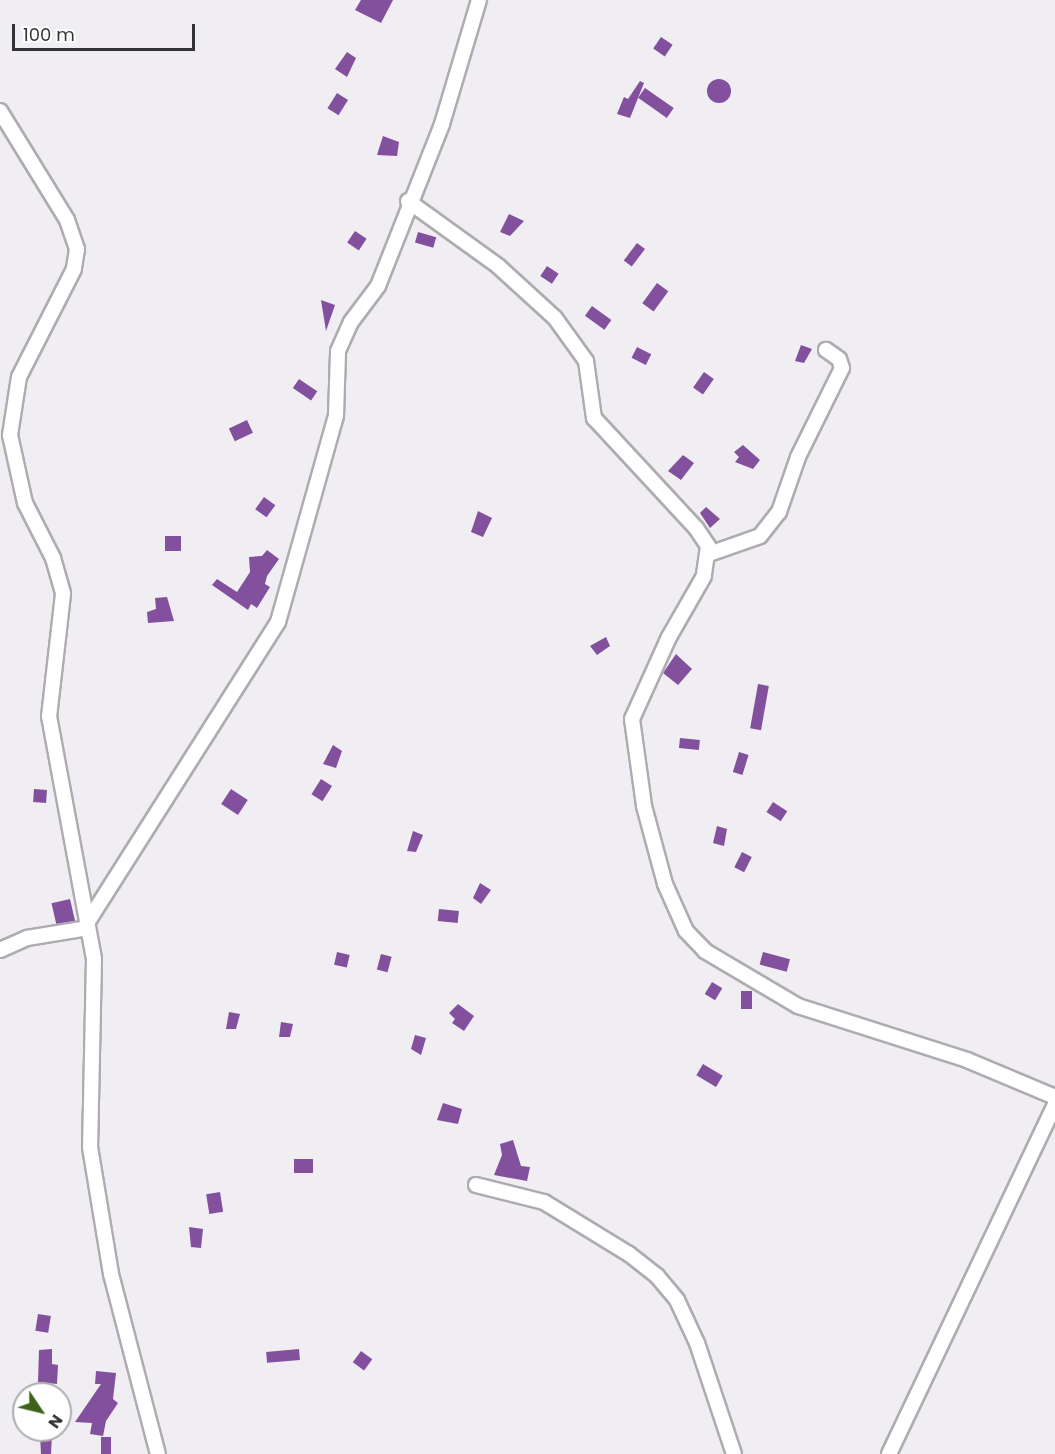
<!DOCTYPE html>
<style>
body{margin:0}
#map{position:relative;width:1055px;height:1454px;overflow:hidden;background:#f0eef2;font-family:Poppins,sans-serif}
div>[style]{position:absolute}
.building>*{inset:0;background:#83509e;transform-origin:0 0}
.round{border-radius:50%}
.roads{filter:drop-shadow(2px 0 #aeacb0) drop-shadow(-2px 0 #aeacb0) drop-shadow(0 2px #aeacb0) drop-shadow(0 -2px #aeacb0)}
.minor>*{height:14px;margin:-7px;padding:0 7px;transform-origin:7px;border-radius:7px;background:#fff}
span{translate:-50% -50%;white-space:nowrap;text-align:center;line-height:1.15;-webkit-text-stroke:6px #fff;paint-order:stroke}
.north{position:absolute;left:12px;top:1382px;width:60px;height:60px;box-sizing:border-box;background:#fff;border:2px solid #aeadae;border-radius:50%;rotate:125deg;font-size:16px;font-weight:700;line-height:24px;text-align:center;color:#343334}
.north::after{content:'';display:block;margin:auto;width:21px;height:27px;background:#3d621a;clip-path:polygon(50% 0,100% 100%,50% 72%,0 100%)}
.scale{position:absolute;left:12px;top:24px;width:183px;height:27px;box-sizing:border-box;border:3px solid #343334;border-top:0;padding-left:8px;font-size:18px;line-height:21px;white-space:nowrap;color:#343334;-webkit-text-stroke:4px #fff;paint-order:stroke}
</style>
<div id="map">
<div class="building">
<div style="clip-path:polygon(361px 0,393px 0,381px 23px,355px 10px)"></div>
<div style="left:661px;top:37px;width:14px;height:14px;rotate:34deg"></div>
<div style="clip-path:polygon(347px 52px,356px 58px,347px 77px,335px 69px)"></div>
<div class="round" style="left:707px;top:79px;width:24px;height:24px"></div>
<div style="clip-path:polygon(640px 81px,644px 83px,630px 118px,617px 114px,624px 97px,628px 99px)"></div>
<div style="left:645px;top:88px;width:35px;height:12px;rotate:35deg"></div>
<div style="left:337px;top:93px;width:13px;height:18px;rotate:32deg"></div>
<div style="clip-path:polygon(383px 136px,399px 142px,397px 156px,377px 155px)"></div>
<div style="clip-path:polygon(509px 214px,524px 221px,510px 236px,500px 232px)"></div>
<div style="left:355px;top:231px;width:14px;height:14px;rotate:34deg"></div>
<div style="left:418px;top:232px;width:19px;height:11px;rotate:16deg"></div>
<div style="left:637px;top:243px;width:10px;height:22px;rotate:37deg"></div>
<div style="left:547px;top:266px;width:14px;height:12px;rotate:34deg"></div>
<div style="left:657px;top:283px;width:14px;height:25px;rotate:36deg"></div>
<div style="clip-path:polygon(321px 300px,335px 305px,326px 331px)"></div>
<div style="left:592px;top:306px;width:24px;height:12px;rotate:36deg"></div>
<div style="clip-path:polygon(801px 345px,812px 349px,804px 363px,795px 361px)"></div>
<div style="left:637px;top:347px;width:16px;height:12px;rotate:27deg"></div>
<div style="left:704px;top:372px;width:12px;height:19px;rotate:35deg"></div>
<div style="left:299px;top:379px;width:22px;height:11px;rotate:34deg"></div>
<div style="left:247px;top:420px;width:14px;height:20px;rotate:65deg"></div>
<div style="clip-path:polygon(743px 445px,760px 460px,753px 469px,735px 462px,739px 457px,734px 452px)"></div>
<div style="clip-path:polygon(683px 455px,694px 463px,681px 480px,668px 471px)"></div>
<div style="left:264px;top:497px;width:14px;height:15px;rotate:36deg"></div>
<div style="clip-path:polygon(706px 507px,720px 519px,710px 528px,700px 513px)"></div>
<div style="clip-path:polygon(478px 511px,492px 518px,483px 537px,471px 532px)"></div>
<div style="left:165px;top:536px;width:16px;height:15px"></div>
<div style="clip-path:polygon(267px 550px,279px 559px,267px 576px,265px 584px,270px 587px,257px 608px,251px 604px,248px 610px,212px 585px,217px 579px,237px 592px,250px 572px,249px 557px,262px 556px)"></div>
<div style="clip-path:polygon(167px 597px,174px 621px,148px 623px,147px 612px,156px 609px,155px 598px)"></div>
<div style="clip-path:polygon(606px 637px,610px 646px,597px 655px,590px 646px)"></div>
<div style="clip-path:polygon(676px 654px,692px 669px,678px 685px,663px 673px)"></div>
<div style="left:758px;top:684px;width:11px;height:45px;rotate:10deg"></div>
<div style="left:680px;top:738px;width:20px;height:10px;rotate:6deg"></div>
<div style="clip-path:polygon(333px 745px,342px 751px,336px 768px,323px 764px)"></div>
<div style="left:739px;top:752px;width:10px;height:21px;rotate:17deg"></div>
<div style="left:321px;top:779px;width:13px;height:18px;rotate:32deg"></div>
<div style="left:34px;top:789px;width:13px;height:13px;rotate:4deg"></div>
<div style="left:231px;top:789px;width:20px;height:18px;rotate:33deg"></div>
<div style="left:773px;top:802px;width:17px;height:12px;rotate:33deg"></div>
<div style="clip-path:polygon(717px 826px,727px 829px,724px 846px,713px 843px)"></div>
<div style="clip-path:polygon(413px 831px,423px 835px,416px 852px,407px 851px)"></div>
<div style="left:742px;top:852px;width:11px;height:17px;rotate:27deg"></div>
<div style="clip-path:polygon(480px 883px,491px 890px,481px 904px,473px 898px)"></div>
<div style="left:70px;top:899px;width:23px;height:19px;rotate:77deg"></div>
<div style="left:439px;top:909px;width:20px;height:12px;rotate:6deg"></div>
<div style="left:337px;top:952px;width:13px;height:13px;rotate:13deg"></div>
<div style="left:763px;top:952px;width:28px;height:13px;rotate:15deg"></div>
<div style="left:381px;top:954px;width:11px;height:16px;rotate:15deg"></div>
<div style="left:712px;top:982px;width:12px;height:14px;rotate:31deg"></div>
<div style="left:741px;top:991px;width:11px;height:18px"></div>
<div style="clip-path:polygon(458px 1004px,474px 1016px,464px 1031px,452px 1023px,455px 1019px,449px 1013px)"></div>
<div style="clip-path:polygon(229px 1012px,240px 1014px,236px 1029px,226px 1029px)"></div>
<div style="clip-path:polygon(281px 1022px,293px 1024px,290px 1037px,279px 1037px)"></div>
<div style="clip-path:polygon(415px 1035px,426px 1038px,421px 1055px,411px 1049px)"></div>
<div style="left:703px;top:1064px;width:23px;height:13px;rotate:31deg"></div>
<div style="clip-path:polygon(443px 1103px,462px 1109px,458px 1124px,437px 1120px)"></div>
<div style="clip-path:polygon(513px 1140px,521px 1166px,530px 1167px,527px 1181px,494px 1175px,502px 1155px,500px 1144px)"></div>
<div style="left:294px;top:1159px;width:19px;height:14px"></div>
<div style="left:220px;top:1192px;width:20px;height:14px;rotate:81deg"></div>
<div style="clip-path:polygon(189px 1227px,203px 1229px,201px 1248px,191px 1247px)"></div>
<div style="left:38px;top:1314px;width:13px;height:17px;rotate:9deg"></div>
<div style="clip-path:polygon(52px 1349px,52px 1364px,58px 1365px,57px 1384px,38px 1382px,39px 1350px)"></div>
<div style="left:299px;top:1349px;width:11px;height:33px;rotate:85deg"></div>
<div style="left:361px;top:1351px;width:14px;height:14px;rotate:36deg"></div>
<div style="clip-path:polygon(96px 1371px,116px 1373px,113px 1399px,118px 1403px,106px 1421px,103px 1436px,90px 1434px,92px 1423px,75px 1422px,101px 1384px,95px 1384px)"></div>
<div style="clip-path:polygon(52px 1434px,51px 1454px,41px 1454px,40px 1435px)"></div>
<div style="left:101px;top:1437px;width:10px;height:17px"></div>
</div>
<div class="roads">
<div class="minor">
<div style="left:0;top:111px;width:128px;rotate:58.4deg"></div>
<div style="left:67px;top:220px;width:31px;rotate:71deg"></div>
<div style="left:77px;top:249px;width:20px;rotate:99deg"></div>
<div style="left:74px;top:269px;width:121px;rotate:117deg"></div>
<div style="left:19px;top:377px;width:59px;rotate:98.8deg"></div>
<div style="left:10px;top:435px;width:70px;rotate:77.6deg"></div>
<div style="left:25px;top:503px;width:62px;rotate:63deg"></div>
<div style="left:53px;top:558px;width:37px;rotate:74deg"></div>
<div style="left:63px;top:594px;width:123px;rotate:96.5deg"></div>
<div style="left:49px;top:716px;width:247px;rotate:79.5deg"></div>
<div style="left:94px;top:959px;width:188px;rotate:91.2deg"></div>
<div style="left:90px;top:1147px;width:129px;rotate:80.6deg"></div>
<div style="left:111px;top:1274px;width:186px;rotate:75.4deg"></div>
<div style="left:408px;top:201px;width:111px;rotate:35.8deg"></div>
<div style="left:498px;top:266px;width:77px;rotate:42.4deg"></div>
<div style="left:555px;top:318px;width:53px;rotate:54.2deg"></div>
<div style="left:586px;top:361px;width:58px;rotate:82deg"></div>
<div style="left:594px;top:418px;width:150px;rotate:47.2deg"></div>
<div style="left:696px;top:528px;width:22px;rotate:56deg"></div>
<div style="left:708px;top:546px;width:30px;rotate:98deg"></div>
<div style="left:704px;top:576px;width:70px;rotate:119.8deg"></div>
<div style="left:669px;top:637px;width:90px;rotate:114.3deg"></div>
<div style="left:632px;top:719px;width:88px;rotate:82.1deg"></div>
<div style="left:644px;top:806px;width:81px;rotate:74.9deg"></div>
<div style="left:665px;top:884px;width:51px;rotate:65.9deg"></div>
<div style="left:686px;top:931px;width:28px;rotate:46deg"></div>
<div style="left:705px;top:951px;width:108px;rotate:30.6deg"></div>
<div style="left:798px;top:1006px;width:177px;rotate:17.7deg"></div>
<div style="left:967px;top:1060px;width:95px;rotate:22.8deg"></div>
<div style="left:709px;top:554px;width:54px;rotate:-19.4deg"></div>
<div style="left:760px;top:536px;width:31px;rotate:-52deg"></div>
<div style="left:779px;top:512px;width:58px;rotate:-70.9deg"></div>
<div style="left:798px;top:457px;width:99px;rotate:-63.7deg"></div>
<div style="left:842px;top:368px;width:9px;rotate:-108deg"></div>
<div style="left:839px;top:359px;width:16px;rotate:-145deg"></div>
<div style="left:87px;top:923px;width:356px;rotate:-57.6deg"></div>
<div style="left:278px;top:622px;width:214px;rotate:-74.3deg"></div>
<div style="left:336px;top:416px;width:65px;rotate:-88.2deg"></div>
<div style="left:338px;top:351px;width:32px;rotate:-66deg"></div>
<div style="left:351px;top:322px;width:45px;rotate:-53.1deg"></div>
<div style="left:378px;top:286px;width:174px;rotate:-68.4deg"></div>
<div style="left:442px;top:124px;width:129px;rotate:-73.4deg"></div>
<div style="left:0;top:950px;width:30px;rotate:-24deg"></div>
<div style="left:27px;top:938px;width:62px;rotate:-9.3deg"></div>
<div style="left:476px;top:1185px;width:70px;rotate:14deg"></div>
<div style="left:544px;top:1202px;width:100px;rotate:31.5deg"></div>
<div style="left:629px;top:1254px;width:36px;rotate:38deg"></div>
<div style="left:657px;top:1276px;width:31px;rotate:50deg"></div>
<div style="left:677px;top:1300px;width:47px;rotate:65.1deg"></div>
<div style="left:697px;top:1343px;width:117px;rotate:71.6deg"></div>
<div style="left:889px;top:1454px;width:387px;rotate:-64.6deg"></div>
</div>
</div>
<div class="north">N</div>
<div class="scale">100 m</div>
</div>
